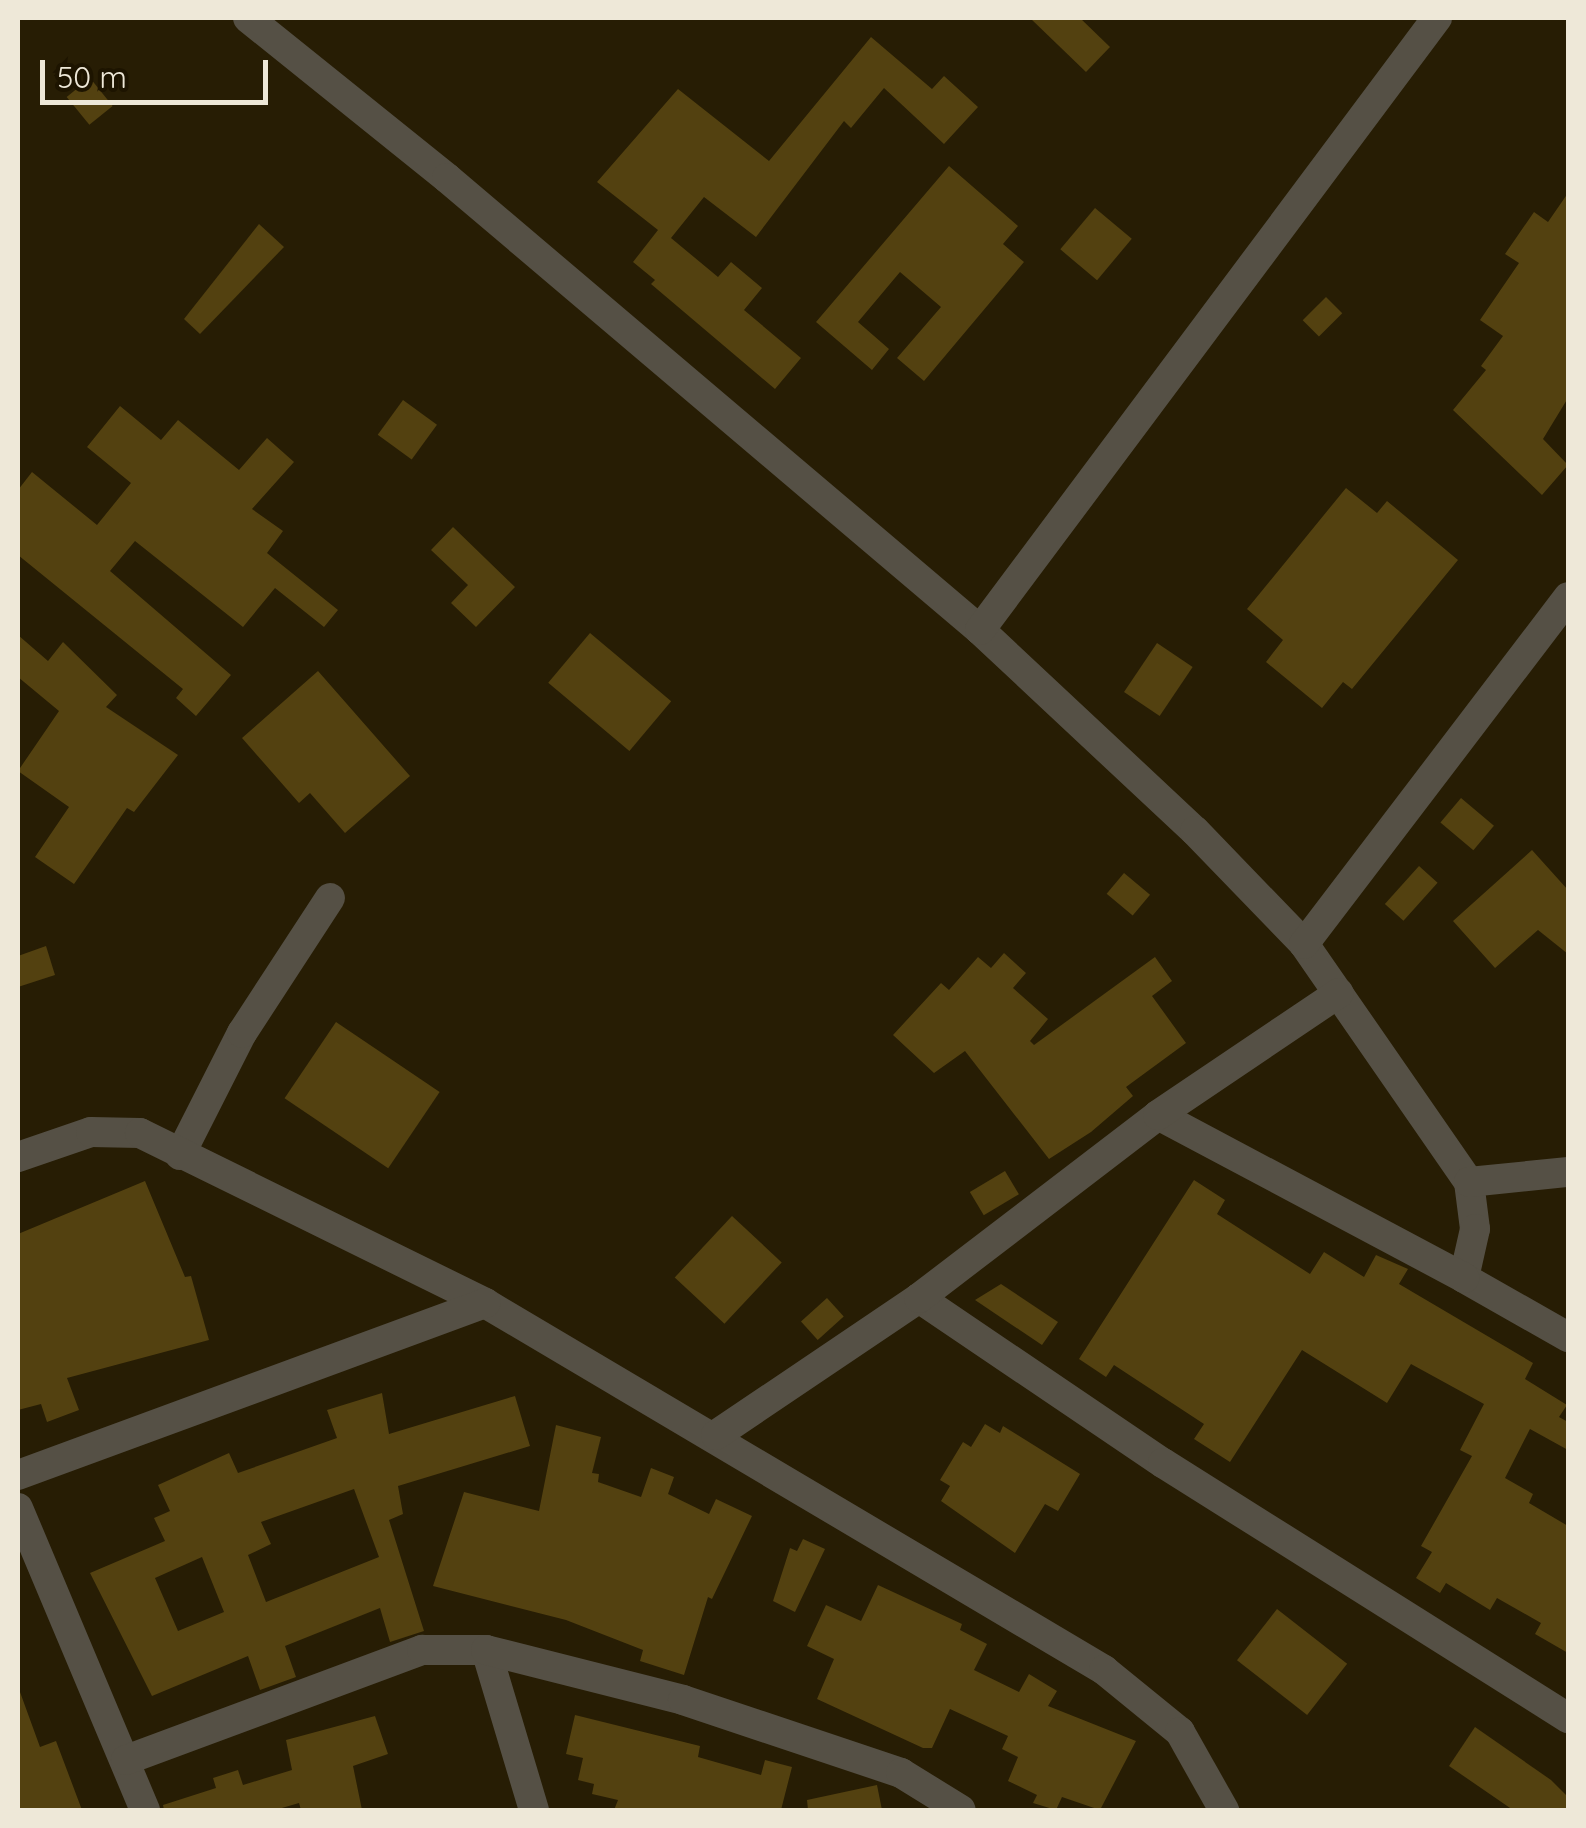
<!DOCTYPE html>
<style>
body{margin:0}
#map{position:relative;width:1586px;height:1828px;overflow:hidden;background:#271d04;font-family:Quicksand,sans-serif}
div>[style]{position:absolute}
.building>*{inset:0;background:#534110;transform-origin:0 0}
.street>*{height:30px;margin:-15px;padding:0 15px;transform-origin:15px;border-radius:15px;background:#555045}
span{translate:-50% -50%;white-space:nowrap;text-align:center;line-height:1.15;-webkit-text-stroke:10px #1d1400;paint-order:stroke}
.frame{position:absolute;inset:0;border:20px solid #eee8d8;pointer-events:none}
.scale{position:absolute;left:40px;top:60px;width:228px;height:45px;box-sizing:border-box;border:5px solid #eee8d8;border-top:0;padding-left:12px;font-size:30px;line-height:35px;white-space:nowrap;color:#eee8d8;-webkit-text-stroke:8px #1d1400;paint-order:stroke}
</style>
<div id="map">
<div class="building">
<div style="clip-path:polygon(1030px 18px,1080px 18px,1110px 47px,1086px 72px)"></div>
<div style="clip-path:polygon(871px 37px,932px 89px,944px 76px,978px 107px,944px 144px,884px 88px,851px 128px,844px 121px,756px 237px,704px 197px,671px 238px,718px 277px,731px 262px,762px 288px,744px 310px,801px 358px,775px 389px,651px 284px,655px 280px,633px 262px,658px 230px,597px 182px,678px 89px,769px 161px)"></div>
<div style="left:90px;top:78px;width:36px;height:30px;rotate:51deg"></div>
<div style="clip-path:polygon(949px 166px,1018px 226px,1003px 244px,1024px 262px,924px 381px,897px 358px,941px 307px,900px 272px,858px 322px,889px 349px,872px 370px,816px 322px)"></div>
<div style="clip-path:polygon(1568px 193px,1568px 398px,1543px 439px,1568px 465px,1542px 495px,1453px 410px,1486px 370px,1481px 366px,1503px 336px,1480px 320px,1519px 263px,1505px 254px,1534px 212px,1548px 222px)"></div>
<div style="left:1095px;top:208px;width:48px;height:54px;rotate:40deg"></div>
<div style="clip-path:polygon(259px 224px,284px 247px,200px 334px,184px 319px)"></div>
<div style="left:1326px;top:297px;width:23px;height:33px;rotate:45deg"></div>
<div style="left:403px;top:400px;width:42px;height:43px;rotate:36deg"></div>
<div style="clip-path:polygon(120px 406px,161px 440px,178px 420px,239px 470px,267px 438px,294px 462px,252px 509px,283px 531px,267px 553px,338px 610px,324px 627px,275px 588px,243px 627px,135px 541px,110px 571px,231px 675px,196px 716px,176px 698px,183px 689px,18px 555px,18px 490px,32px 472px,97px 525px,131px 483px,87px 447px)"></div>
<div style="clip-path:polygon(1346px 488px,1377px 513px,1387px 501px,1458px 560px,1352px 689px,1343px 682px,1322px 708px,1266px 662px,1283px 640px,1247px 609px)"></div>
<div style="clip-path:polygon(453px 527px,515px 587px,476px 627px,451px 603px,468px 585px,431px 550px)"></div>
<div style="left:590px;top:633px;width:106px;height:65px;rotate:40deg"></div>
<div style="clip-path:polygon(18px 635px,48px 661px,63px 642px,117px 695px,106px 707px,178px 755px,134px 812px,127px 808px,74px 884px,35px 857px,69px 807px,18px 771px,59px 711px,18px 677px)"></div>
<div style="left:1157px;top:643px;width:43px;height:59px;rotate:34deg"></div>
<div style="clip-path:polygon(318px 671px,410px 776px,345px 833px,310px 793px,299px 803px,242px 738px)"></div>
<div style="left:1461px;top:798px;width:43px;height:32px;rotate:40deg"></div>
<div style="clip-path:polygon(1532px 850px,1568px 890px,1568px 954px,1538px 930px,1495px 968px,1453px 921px)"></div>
<div style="left:1419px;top:866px;width:25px;height:51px;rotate:42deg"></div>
<div style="left:1124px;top:873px;width:34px;height:27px;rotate:40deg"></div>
<div style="clip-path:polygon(46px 946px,55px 975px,18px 987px,18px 956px)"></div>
<div style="clip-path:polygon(1004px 953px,1026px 973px,1013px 988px,1048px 1019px,1030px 1041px,1034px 1045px,1155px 957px,1172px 981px,1152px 996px,1186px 1043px,1126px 1087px,1133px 1096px,1091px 1132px,1049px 1159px,965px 1051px,934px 1073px,893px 1035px,941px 983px,949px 990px,978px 957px,991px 968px)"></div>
<div style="left:336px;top:1022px;width:125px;height:92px;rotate:34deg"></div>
<div style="left:1005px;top:1171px;width:27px;height:41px;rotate:59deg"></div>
<div style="clip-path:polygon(1194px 1180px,1225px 1200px,1217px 1214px,1310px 1274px,1324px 1252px,1364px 1277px,1376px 1255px,1408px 1269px,1399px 1284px,1533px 1363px,1525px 1379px,1567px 1405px,1559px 1417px,1568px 1422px,1568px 1450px,1530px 1429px,1505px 1478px,1533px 1494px,1529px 1503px,1568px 1526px,1568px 1653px,1535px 1634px,1541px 1623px,1497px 1598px,1490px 1610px,1446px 1583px,1440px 1593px,1416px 1578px,1432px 1552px,1421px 1546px,1472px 1456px,1460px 1450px,1484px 1404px,1411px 1364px,1387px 1403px,1302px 1350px,1230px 1462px,1194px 1439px,1204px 1424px,1114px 1365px,1106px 1377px,1079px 1359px)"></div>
<div style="clip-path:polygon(145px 1181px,185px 1277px,191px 1276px,209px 1340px,67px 1378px,79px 1410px,47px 1422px,41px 1404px,18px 1410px,18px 1234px)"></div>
<div style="left:732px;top:1216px;width:68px;height:84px;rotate:43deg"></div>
<div style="clip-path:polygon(1001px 1284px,1058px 1322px,1042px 1345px,975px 1300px)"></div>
<div style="left:827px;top:1298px;width:25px;height:35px;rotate:48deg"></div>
<div style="clip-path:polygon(evenodd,382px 1393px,389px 1434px,515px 1396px,530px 1446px,398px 1486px,403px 1514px,389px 1520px,424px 1631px,390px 1642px,380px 1608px,285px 1646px,296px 1677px,260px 1690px,248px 1656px,152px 1696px,90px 1573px,165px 1541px,154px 1518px,170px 1511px,158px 1485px,229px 1453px,238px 1473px,337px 1438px,327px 1410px,382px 1393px,354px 1489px,379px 1557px,266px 1602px,248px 1555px,271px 1544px,261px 1522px,354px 1489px,382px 1393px,202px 1557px,224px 1612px,178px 1631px,155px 1578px,202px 1557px)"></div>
<div style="clip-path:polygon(985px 1424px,1000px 1433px,1003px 1426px,1080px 1474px,1058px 1511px,1045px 1504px,1015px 1553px,941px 1501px,950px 1486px,940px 1480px,963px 1442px,971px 1447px)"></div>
<div style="clip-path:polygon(556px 1425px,601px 1437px,592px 1473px,599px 1474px,598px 1482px,641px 1497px,651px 1468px,674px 1477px,668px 1494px,709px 1514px,716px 1499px,752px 1516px,712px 1599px,708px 1597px,684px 1675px,640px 1661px,643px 1650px,566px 1620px,433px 1586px,464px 1492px,539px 1511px)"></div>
<div style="clip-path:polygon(803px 1539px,825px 1549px,795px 1612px,773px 1601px,790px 1548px,797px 1551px)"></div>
<div style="clip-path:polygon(878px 1585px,962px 1624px,960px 1630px,987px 1644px,974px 1670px,1019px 1692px,1029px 1674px,1057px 1691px,1048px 1706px,1136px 1741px,1100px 1810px,1062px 1797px,1056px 1810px,1033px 1803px,1037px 1795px,1008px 1781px,1018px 1757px,1002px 1749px,1008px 1736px,950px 1709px,932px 1748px,923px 1748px,817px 1699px,834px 1659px,807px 1646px,826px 1605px,861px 1621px)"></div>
<div style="left:1277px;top:1609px;width:89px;height:65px;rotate:38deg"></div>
<div style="clip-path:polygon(20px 1692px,40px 1747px,56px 1741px,82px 1810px,18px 1810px)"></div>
<div style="clip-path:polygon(575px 1715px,700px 1746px,698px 1757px,761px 1775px,765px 1760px,792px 1767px,781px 1810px,614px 1810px,618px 1800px,592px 1794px,594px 1784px,578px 1780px,583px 1758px,566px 1754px)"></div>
<div style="clip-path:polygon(375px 1716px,388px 1754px,353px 1766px,362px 1810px,301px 1810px,299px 1803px,275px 1810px,164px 1810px,163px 1805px,216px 1788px,213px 1778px,238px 1770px,243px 1785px,292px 1770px,286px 1740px)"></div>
<div style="clip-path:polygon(1475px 1727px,1551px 1780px,1568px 1797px,1568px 1810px,1513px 1810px,1449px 1766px)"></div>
<div style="clip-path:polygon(877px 1785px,882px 1810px,808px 1810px,807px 1800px)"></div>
</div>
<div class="street">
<div style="left:248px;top:18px;width:255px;rotate:38.8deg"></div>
<div style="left:447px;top:178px;width:699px;rotate:40.3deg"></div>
<div style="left:980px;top:630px;width:294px;rotate:43.1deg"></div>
<div style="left:1195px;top:831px;width:157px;rotate:46deg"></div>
<div style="left:1304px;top:944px;width:290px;rotate:55.3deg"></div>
<div style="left:1469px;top:1182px;width:47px;rotate:82.7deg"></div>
<div style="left:1475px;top:1229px;width:50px;rotate:102.7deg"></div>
<div style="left:1464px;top:1278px;width:120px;rotate:29.6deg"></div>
<div style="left:980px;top:630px;width:764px;rotate:-53.25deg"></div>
<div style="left:1304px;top:944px;width:436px;rotate:-52.7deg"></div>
<div style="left:1158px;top:1115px;width:347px;rotate:28deg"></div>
<div style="left:180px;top:1155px;width:137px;rotate:-63.1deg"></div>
<div style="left:242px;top:1033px;width:161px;rotate:-56.9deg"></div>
<div style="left:18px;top:1157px;width:77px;rotate:-18.9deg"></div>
<div style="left:91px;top:1132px;width:49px;rotate:1.2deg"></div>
<div style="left:140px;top:1133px;width:385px;rotate:26.2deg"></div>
<div style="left:485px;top:1303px;width:720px;rotate:30.66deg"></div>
<div style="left:1104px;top:1670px;width:98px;rotate:39.2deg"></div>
<div style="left:1180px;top:1732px;width:90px;rotate:60.6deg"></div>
<div style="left:1469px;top:1182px;width:100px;rotate:-5.8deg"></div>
<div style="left:919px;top:1298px;width:295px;rotate:34.1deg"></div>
<div style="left:1163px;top:1463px;width:479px;rotate:32.2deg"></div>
<div style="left:716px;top:1435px;width:245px;rotate:-34deg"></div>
<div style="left:919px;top:1298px;width:301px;rotate:-37.4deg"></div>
<div style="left:1158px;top:1115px;width:218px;rotate:-34deg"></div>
<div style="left:18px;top:1475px;width:498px;rotate:-20.2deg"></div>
<div style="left:18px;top:1508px;width:328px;rotate:67.2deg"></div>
<div style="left:486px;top:1650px;width:167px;rotate:73.3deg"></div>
<div style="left:126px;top:1760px;width:316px;rotate:-20.4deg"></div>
<div style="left:422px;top:1650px;width:64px"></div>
<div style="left:486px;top:1650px;width:203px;rotate:14.2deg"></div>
<div style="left:683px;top:1700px;width:230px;rotate:18.5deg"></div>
<div style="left:901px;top:1773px;width:70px;rotate:31.7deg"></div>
</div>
<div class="frame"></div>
<div class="scale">50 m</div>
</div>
